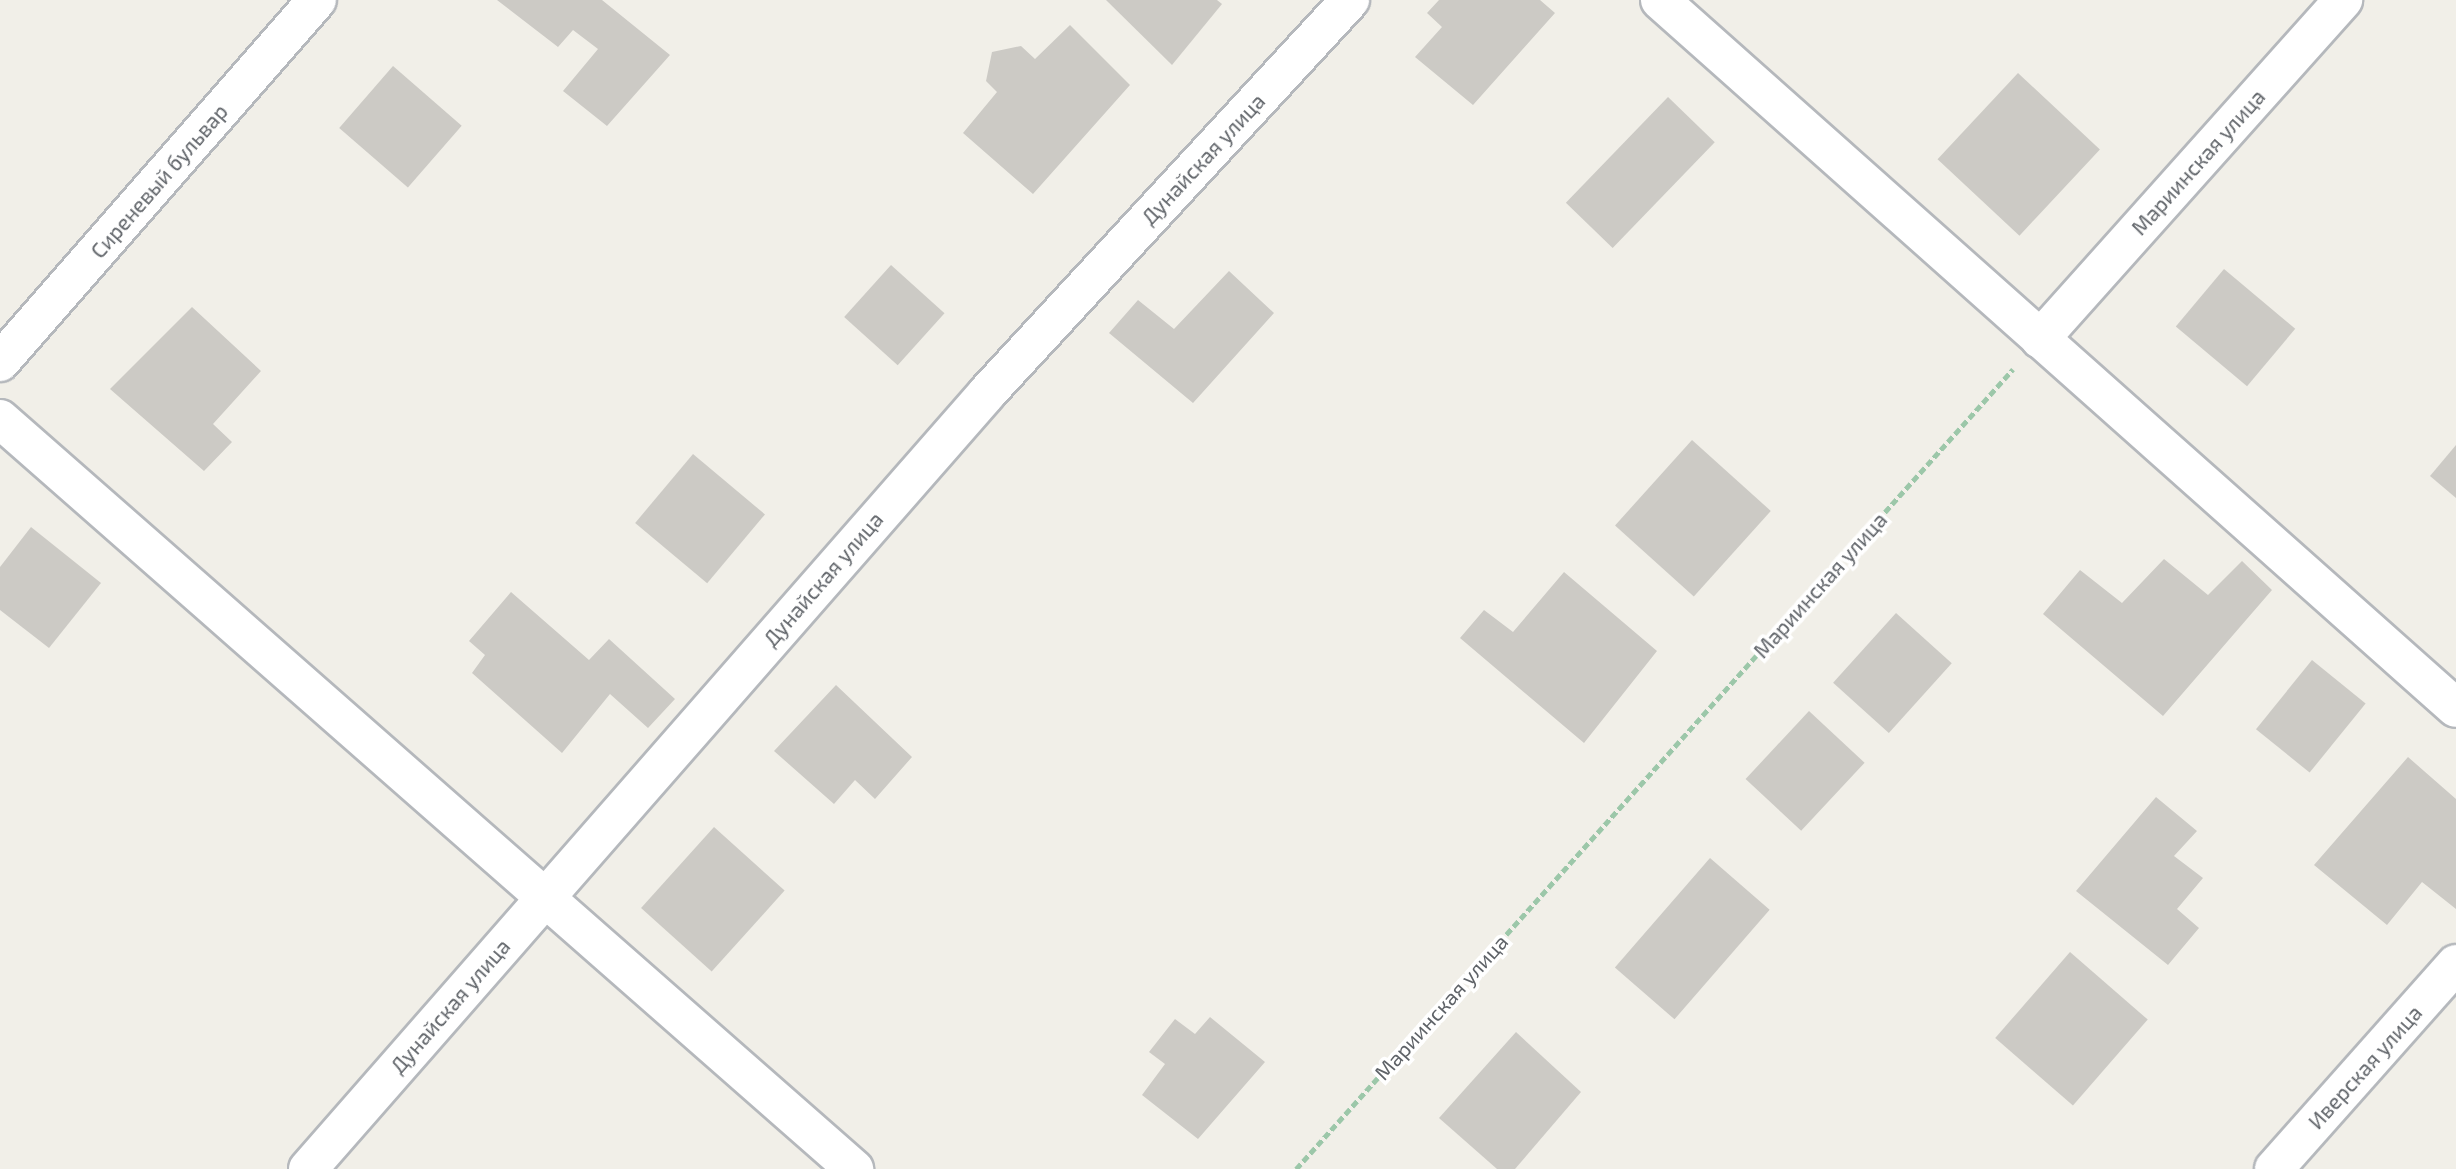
<!DOCTYPE html>
<meta charset="utf-8">
<style>
body{margin:0}
#map{position:relative;width:2456px;height:1169px;overflow:hidden;background:#f1efe8;font-family:"Exo 2",sans-serif}
div>[style]{position:absolute}
.building>*{inset:0;background:#cccac5;transform-origin:0 0}
.path>*{height:4.5px;margin-top:-2.25px;transform-origin:0;background:repeating-linear-gradient(90deg,#9cc7a9 0 7px,transparent 0 10.5px)}
.roads{filter:drop-shadow(2px 0 #b5b8bc) drop-shadow(-2px 0 #b5b8bc) drop-shadow(0 2px #b5b8bc) drop-shadow(0 -2px #b5b8bc)}
.street>*{height:38px;margin:-19px;padding:0 19px;transform-origin:19px;border-radius:19px;background:#fff}
span{translate:-50% -50%;white-space:nowrap;text-align:center;line-height:1.15;-webkit-text-stroke:7px #fff;paint-order:stroke}
.street-label{font-size:21px;color:#5f6368}
</style>
<div id="map">
<div class="building">
<div style="clip-path:polygon(497px 0,602px 0,670px 55px,607px 126px,563px 91px,598px 49px,573px 30px,558px 47px)"></div>
<div style="clip-path:polygon(1106px 0,1217px 0,1222px 4px,1172px 65px)"></div>
<div style="clip-path:polygon(1439px 0,1540px 0,1555px 13px,1473px 105px,1415px 57px,1442px 27px,1427px 13px)"></div>
<div style="clip-path:polygon(1070px 25px,1130px 85px,1033px 194px,963px 133px,997px 92px,986px 81px,992px 52px,1021px 46px,1035px 59px)"></div>
<div style="left:393px;top:66px;width:91px;height:82px;rotate:41deg"></div>
<div style="left:2018px;top:73px;width:112px;height:118px;rotate:43deg"></div>
<div style="left:1668px;top:97px;width:65px;height:147px;rotate:44deg"></div>
<div style="left:891px;top:265px;width:72px;height:70px;rotate:42deg"></div>
<div style="left:2224px;top:269px;width:93px;height:75px;rotate:40deg"></div>
<div style="clip-path:polygon(1229px 271px,1274px 313px,1193px 403px,1109px 333px,1138px 300px,1174px 329px)"></div>
<div style="clip-path:polygon(192px 307px,261px 371px,213px 424px,232px 442px,204px 471px,110px 389px)"></div>
<div style="left:1692px;top:440px;width:106px;height:115px;rotate:42deg"></div>
<div style="clip-path:polygon(2456px 445px,2456px 498px,2430px 476px)"></div>
<div style="left:693px;top:454px;width:94px;height:90px;rotate:40deg"></div>
<div style="clip-path:polygon(31px 527px,101px 583px,49px 648px,0 610px,0 567px)"></div>
<div style="clip-path:polygon(2164px 559px,2208px 595px,2242px 561px,2272px 590px,2163px 716px,2043px 614px,2080px 570px,2122px 603px)"></div>
<div style="clip-path:polygon(1564px 572px,1657px 651px,1584px 743px,1460px 638px,1484px 610px,1513px 632px)"></div>
<div style="clip-path:polygon(511px 592px,589px 660px,609px 639px,675px 699px,648px 728px,610px 694px,562px 753px,472px 673px,485px 655px,469px 641px)"></div>
<div style="left:1896px;top:613px;width:75px;height:94px;rotate:42deg"></div>
<div style="left:2312px;top:660px;width:69px;height:89px;rotate:39deg"></div>
<div style="clip-path:polygon(836px 685px,912px 757px,875px 799px,855px 780px,834px 804px,774px 751px)"></div>
<div style="left:1809px;top:711px;width:76px;height:93px;rotate:43deg"></div>
<div style="clip-path:polygon(2408px 757px,2456px 799px,2456px 909px,2422px 882px,2387px 925px,2314px 865px)"></div>
<div style="clip-path:polygon(2156px 797px,2197px 831px,2174px 856px,2203px 878px,2177px 909px,2199px 928px,2168px 965px,2076px 891px)"></div>
<div style="left:714px;top:827px;width:95px;height:109px;rotate:42deg"></div>
<div style="left:1710px;top:858px;width:79px;height:145px;rotate:41deg"></div>
<div style="left:2070px;top:952px;width:103px;height:114px;rotate:41deg"></div>
<div style="clip-path:polygon(1210px 1017px,1265px 1062px,1198px 1139px,1142px 1095px,1165px 1064px,1149px 1052px,1175px 1019px,1195px 1034px)"></div>
<div style="clip-path:polygon(1516px 1032px,1581px 1092px,1515px 1169px,1497px 1169px,1439px 1118px)"></div>
</div>
<div class="path">
<div style="left:1296px;top:1169px;width:1074px;rotate:-48.13deg"></div>
</div>
<div class="roads">
<div class="street">
<div style="left:1660px;top:0;width:1065px;rotate:41.65deg"></div>
<div style="left:2040px;top:339px;width:455px;rotate:-48.2deg"></div>
<div style="left:0;top:362px;width:481px;rotate:-48.8deg"></div>
<div style="left:0;top:419px;width:1137px;rotate:41.29deg"></div>
<div style="left:308px;top:1169px;width:1031px;rotate:-48.81deg"></div>
<div style="left:987px;top:393px;width:535px;rotate:-47.27deg"></div>
<div style="left:2274px;top:1169px;width:274px;rotate:-48.4deg"></div>
</div>
</div>
<div class="street-label">
<span style="left:1203px;top:159px;rotate:-47deg">Дунайская улица</span>
<span style="left:2198px;top:162px;rotate:-48deg">Мариинская улица</span>
<span style="left:159px;top:181px;rotate:-49deg">Сиреневый бульвар</span>
<span style="left:823px;top:579px;rotate:-49deg">Дунайская улица</span>
<span style="left:1820px;top:585px;rotate:-48deg">Мариинская улица</span>
<span style="left:450px;top:1006px;rotate:-49deg">Дунайская улица</span>
<span style="left:1441px;top:1007px;rotate:-48deg">Мариинская улица</span>
<span style="left:2365px;top:1067px;rotate:-48deg">Иверская улица</span>
</div>
</div>
